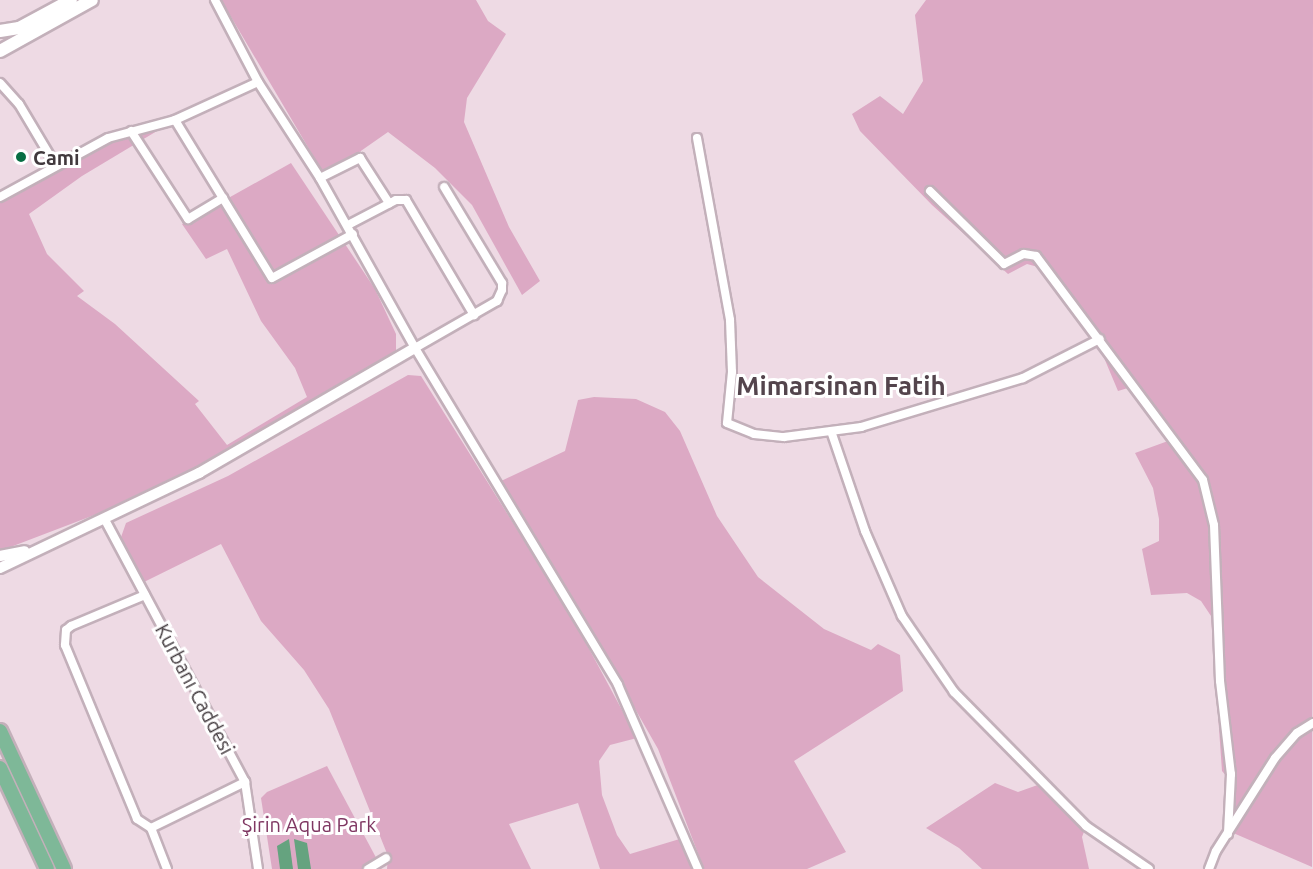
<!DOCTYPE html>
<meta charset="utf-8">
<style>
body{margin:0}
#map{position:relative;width:1313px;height:869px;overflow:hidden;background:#eedae4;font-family:Ubuntu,sans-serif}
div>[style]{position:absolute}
.green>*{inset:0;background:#dca9c4}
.water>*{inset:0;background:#65a37f}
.roads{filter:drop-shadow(2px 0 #c3b0ba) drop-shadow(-2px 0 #c3b0ba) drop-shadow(0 2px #c3b0ba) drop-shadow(0 -2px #c3b0ba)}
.minor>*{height:8px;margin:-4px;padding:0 4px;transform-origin:4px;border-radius:4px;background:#fff}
.tertiary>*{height:10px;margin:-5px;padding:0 5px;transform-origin:5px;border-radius:5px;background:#fff}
.secondary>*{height:12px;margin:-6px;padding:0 6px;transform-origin:6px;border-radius:6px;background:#fff}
.trunk>*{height:14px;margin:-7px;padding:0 7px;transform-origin:7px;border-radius:7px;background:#7eb898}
.dots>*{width:16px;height:16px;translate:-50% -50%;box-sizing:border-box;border:3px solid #fff;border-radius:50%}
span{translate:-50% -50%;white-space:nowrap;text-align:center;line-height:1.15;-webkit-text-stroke:6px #fff;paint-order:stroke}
.poi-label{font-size:20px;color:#41393d;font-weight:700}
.left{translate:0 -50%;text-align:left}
.street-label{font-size:20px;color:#41393d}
.park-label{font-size:20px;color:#7f3762}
.district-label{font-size:26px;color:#53444c;font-weight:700}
</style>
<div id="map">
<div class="green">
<div style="clip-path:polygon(221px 0,476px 0,488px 21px,506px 34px,467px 98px,464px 122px,509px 227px,540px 281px,522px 295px,472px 205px,435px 168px,388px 132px,325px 176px)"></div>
<div style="clip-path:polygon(926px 0,1313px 0,1312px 867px,1224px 829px,1227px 777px,1222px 771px,1211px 616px,1201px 601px,1187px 593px,1151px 595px,1142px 549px,1159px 541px,1159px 519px,1153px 488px,1135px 453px,1168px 441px,1128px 388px,1118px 391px,1102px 353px,1038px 267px,1027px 264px,1008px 274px,932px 205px,860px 131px,852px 114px,880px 96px,903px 114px,923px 81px,915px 15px)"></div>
<div style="clip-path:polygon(147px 131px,157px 131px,82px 176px,29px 214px,47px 254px,84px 291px,77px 296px,115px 324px,199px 401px,195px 404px,227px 445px,307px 397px,295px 368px,261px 321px,227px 249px,206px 259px,182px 224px,291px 163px,375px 289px,396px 334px,396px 351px,203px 467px,139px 498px,0 551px,0 200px,97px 144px)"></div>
<div style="clip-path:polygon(408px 375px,421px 376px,572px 617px,637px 738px,610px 745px,599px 761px,602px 795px,617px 835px,630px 854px,683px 838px,692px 869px,600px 869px,578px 803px,509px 824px,531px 869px,387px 869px,388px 856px,329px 709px,304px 670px,261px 621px,221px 544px,144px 582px,120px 540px,126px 523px,228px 476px)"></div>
<div style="clip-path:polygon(594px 397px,636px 399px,665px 412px,680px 431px,717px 516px,758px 577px,824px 629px,871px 650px,878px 644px,900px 655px,903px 691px,794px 761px,846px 852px,807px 869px,704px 869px,658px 749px,565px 586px,499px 482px,565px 451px,578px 400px)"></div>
<div style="clip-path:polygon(327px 766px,380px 865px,375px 869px,272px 869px,261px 798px,267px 792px)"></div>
<div style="clip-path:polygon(1046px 782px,1087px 824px,1082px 837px,1089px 869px,982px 869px,959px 848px,926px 828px,995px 783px,1018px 792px)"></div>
</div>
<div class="water">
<div style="clip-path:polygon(289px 839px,293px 869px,280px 869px,277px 846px)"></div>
<div style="clip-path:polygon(294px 839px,307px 843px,311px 869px,298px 869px)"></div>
</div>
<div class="roads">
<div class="minor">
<div style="left:215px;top:0;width:93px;rotate:62.3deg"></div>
<div style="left:258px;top:82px;width:114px;rotate:57.1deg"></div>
<div style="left:320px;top:178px;width:195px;rotate:60.8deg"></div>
<div style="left:415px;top:348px;width:393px;rotate:58.9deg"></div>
<div style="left:618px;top:685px;width:201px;rotate:66.5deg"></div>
<div style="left:0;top:83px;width:28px;rotate:48deg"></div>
<div style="left:19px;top:104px;width:72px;rotate:59.2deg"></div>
<div style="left:175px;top:120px;width:185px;rotate:58.5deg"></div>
<div style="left:272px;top:278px;width:92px;rotate:-28.5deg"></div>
<div style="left:131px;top:131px;width:105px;rotate:57.1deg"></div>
<div style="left:188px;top:219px;width:41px;rotate:-31deg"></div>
<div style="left:697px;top:138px;width:185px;rotate:79.7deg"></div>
<div style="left:730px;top:320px;width:52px;rotate:87.8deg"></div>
<div style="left:732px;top:372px;width:51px;rotate:95.6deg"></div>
<div style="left:727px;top:423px;width:29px;rotate:22deg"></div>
<div style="left:754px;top:434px;width:30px;rotate:6deg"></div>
<div style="left:784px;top:437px;width:78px;rotate:-7.4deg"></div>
<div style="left:861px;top:427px;width:169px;rotate:-16.8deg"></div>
<div style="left:1023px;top:378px;width:86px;rotate:-26.9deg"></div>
<div style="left:320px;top:178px;width:45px;rotate:-26.6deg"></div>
<div style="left:360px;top:158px;width:54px;rotate:57.2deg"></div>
<div style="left:930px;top:191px;width:104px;rotate:44.6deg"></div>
<div style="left:1004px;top:264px;width:22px;rotate:-27deg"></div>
<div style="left:1024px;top:254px;width:12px;rotate:9deg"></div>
<div style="left:1036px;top:256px;width:279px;rotate:53.3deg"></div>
<div style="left:1203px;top:480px;width:46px;rotate:76.3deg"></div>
<div style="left:1214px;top:525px;width:156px;rotate:87.8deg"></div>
<div style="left:1220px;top:681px;width:94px;rotate:83.3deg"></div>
<div style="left:1231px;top:774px;width:60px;rotate:92.9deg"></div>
<div style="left:0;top:197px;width:123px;rotate:-28.6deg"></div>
<div style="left:108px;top:138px;width:69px;rotate:-15deg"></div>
<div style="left:175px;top:120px;width:91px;rotate:-24.6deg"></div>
<div style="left:348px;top:225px;width:54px;rotate:-27.5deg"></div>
<div style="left:396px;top:200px;width:10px"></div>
<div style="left:406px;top:200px;width:134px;rotate:59.4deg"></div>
<div style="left:415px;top:348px;width:95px;rotate:-29.8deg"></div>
<div style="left:497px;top:301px;width:12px;rotate:-66deg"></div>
<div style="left:502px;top:290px;width:7px;rotate:-90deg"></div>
<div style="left:502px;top:283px;width:112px;rotate:-121.1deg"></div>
<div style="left:831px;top:431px;width:106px;rotate:71.2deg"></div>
<div style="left:865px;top:531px;width:93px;rotate:66.5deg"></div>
<div style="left:902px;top:616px;width:92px;rotate:55.6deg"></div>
<div style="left:954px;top:692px;width:188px;rotate:45.4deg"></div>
<div style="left:1086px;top:826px;width:76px;rotate:34.3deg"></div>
<div style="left:104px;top:518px;width:299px;rotate:61.9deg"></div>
<div style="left:245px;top:782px;width:88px;rotate:81.5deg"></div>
<div style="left:145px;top:595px;width:80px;rotate:157.3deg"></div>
<div style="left:71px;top:626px;width:6px;rotate:141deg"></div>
<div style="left:66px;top:630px;width:15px;rotate:94deg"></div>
<div style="left:65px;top:645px;width:188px;rotate:67.5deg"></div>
<div style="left:137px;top:819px;width:17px;rotate:33deg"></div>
<div style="left:167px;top:869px;width:44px;rotate:-111.3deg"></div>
<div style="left:151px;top:828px;width:105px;rotate:-26.1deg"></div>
<div style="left:368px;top:869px;width:21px;rotate:-31deg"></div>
<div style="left:1209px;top:869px;width:19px;rotate:-69deg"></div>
<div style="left:1216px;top:851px;width:110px;rotate:-57.6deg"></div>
<div style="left:1275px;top:758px;width:33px;rotate:-49deg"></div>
<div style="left:1297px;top:733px;width:19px;rotate:-32deg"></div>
</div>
<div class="tertiary">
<div style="left:0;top:556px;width:25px;rotate:-11deg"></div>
<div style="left:0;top:568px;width:221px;rotate:-25.5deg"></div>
<div style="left:199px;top:473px;width:250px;rotate:-30.1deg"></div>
</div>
<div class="secondary">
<div style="left:0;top:31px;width:19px;rotate:-9deg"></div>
<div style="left:19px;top:28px;width:59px;rotate:-28.3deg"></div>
<div style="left:0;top:51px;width:105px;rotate:-29deg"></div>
</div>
<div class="trunk">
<div style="left:0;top:731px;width:152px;rotate:65.1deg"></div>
<div style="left:0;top:768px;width:111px;rotate:65deg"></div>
</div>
</div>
<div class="dots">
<div style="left:21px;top:157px;background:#086e44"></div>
</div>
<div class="poi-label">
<span class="left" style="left:33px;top:157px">Cami</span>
</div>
<div class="street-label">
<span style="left:195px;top:689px;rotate:62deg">Kurbanı Caddesi</span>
</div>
<div class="park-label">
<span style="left:309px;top:824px">Şirin Aqua Park</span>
</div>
<div class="district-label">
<span style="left:841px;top:386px">Mimarsinan Fatih</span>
</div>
</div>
